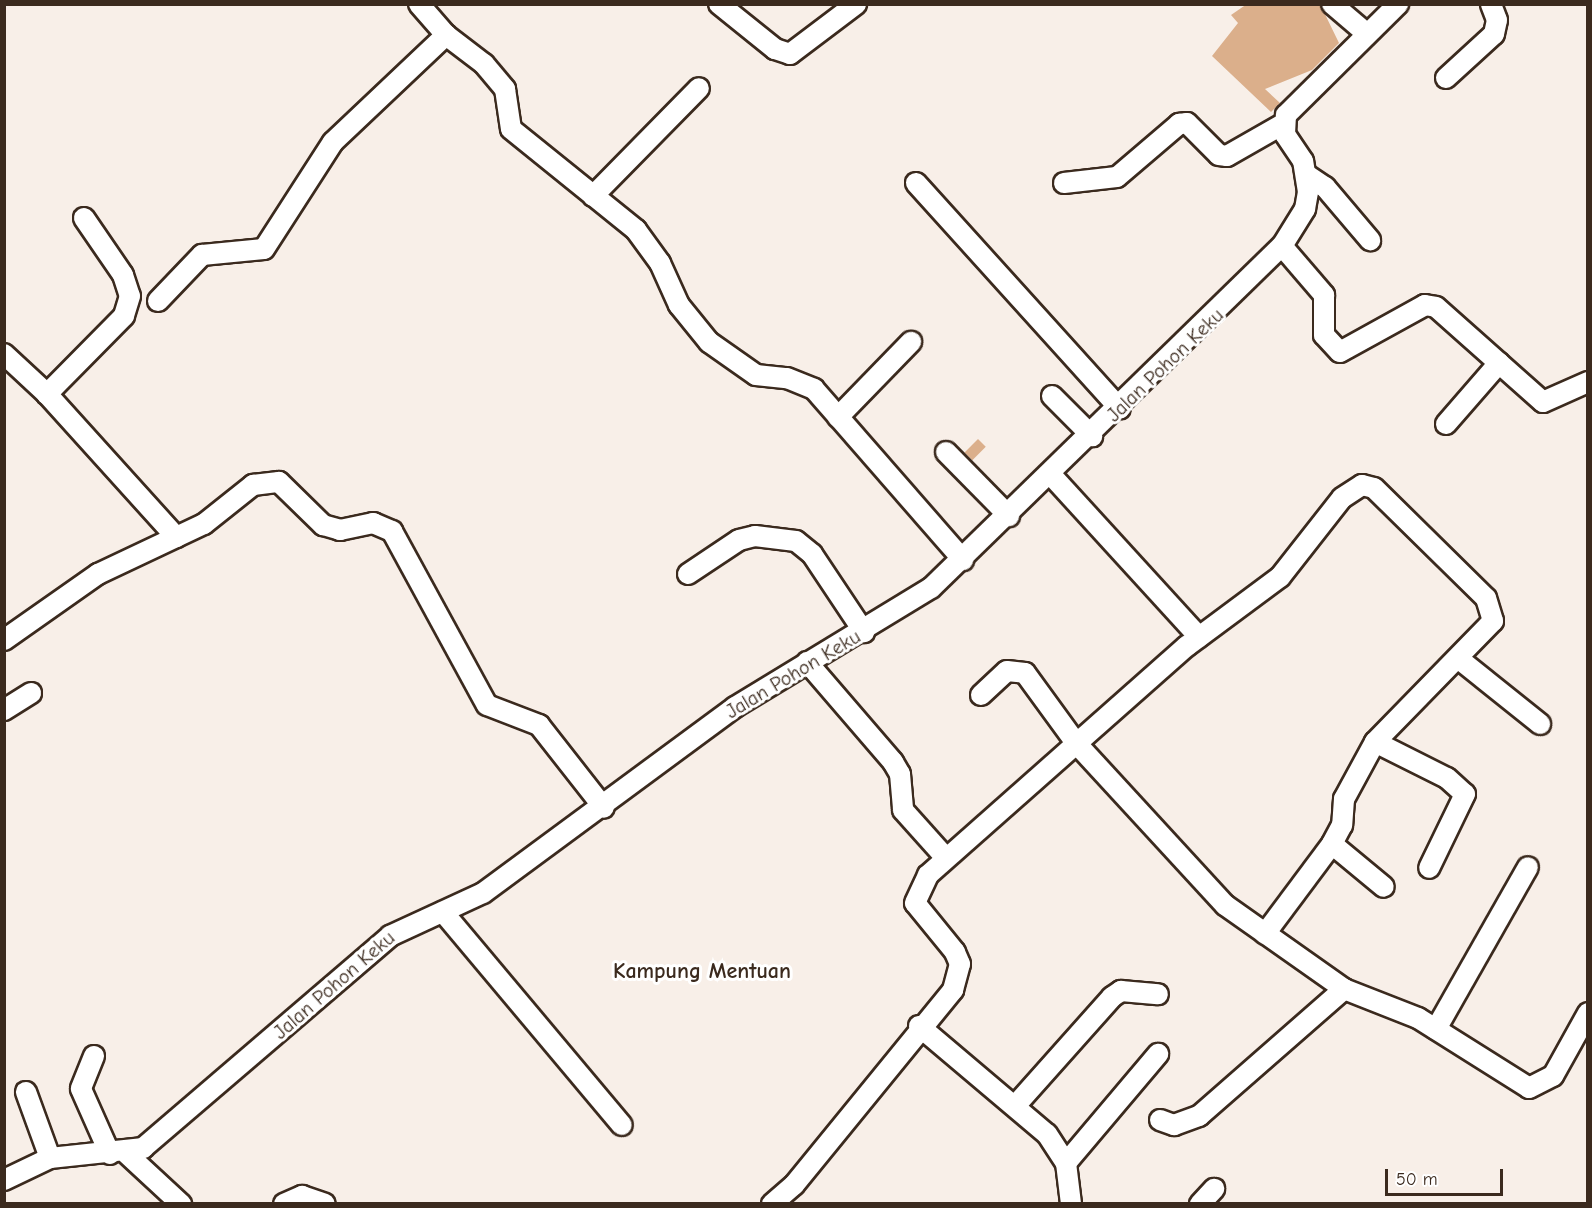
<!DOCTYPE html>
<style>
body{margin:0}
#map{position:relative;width:1592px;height:1208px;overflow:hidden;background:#f8efe8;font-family:"Comic Neue",sans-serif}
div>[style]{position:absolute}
.building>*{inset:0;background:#dbaf8b;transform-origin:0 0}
.roads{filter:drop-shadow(2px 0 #3b2a1e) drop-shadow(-2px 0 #3b2a1e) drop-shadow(0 2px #3b2a1e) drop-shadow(0 -2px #3b2a1e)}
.minor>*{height:20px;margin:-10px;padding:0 10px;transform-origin:10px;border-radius:10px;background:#fff}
span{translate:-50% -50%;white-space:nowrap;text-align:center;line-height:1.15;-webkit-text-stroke:6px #fff;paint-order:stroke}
.street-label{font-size:20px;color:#3b2a1e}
.quarter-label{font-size:22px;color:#3b2a1e;font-weight:700}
.frame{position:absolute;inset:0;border:6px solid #3b2a1e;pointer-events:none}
.scale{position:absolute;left:1385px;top:1169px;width:118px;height:27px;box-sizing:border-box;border:3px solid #3b2a1e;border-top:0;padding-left:8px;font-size:18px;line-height:21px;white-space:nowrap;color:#3b2a1e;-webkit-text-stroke:4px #fff;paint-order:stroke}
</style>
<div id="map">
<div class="building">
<div style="clip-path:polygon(1247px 4px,1320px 4px,1339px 43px,1312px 70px,1265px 89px,1280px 103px,1271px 112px,1212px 56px,1238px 23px,1231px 15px)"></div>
<div style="left:978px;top:439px;width:11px;height:19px;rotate:45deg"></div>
</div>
<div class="roads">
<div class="minor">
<div style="left:719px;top:4px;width:72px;rotate:38.8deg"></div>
<div style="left:775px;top:49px;width:16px;rotate:18deg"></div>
<div style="left:790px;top:54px;width:83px;rotate:-37.1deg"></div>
<div style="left:1332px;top:4px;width:45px;rotate:40.5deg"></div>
<div style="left:446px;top:35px;width:48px;rotate:37.3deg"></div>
<div style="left:484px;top:64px;width:33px;rotate:50deg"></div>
<div style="left:505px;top:89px;width:40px;rotate:81.5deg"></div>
<div style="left:511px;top:129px;width:161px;rotate:38.9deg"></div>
<div style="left:636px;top:230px;width:41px;rotate:54deg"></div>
<div style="left:660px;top:263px;width:46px;rotate:65.7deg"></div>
<div style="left:679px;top:305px;width:48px;rotate:51deg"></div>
<div style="left:709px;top:342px;width:57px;rotate:35.1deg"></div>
<div style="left:756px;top:375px;width:31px;rotate:6deg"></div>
<div style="left:787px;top:378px;width:29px;rotate:22deg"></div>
<div style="left:814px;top:389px;width:227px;rotate:48.9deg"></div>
<div style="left:1446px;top:78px;width:65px;rotate:-42.5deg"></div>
<div style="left:1494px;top:34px;width:14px;rotate:-78deg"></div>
<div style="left:1497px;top:20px;width:17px;rotate:-111deg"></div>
<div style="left:1307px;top:175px;width:22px;rotate:34deg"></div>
<div style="left:1325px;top:187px;width:70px;rotate:49.7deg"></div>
<div style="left:916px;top:183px;width:304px;rotate:47.9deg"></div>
<div style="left:1064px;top:183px;width:53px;rotate:-6.5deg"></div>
<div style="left:1117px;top:177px;width:82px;rotate:-40.5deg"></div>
<div style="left:1179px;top:124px;width:8px;rotate:-7deg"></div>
<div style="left:1187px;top:123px;width:45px;rotate:45deg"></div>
<div style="left:1219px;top:155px;width:8px;rotate:7deg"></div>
<div style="left:1227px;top:156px;width:64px;rotate:-29.7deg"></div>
<div style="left:593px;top:196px;width:151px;rotate:-45.5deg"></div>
<div style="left:84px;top:218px;width:69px;rotate:55.6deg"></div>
<div style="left:123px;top:275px;width:22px;rotate:72deg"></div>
<div style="left:130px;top:296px;width:21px;rotate:107deg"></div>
<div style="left:124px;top:316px;width:110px;rotate:134.6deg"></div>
<div style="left:47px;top:394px;width:193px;rotate:47.9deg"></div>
<div style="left:1282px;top:246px;width:65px;rotate:49.4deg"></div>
<div style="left:1324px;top:295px;width:40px;rotate:90deg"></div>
<div style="left:1324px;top:335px;width:23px;rotate:47deg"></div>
<div style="left:1340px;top:352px;width:97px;rotate:-28.9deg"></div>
<div style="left:1425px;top:305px;width:11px;rotate:10deg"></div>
<div style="left:1436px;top:307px;width:143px;rotate:41.6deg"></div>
<div style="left:1543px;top:402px;width:49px;rotate:-24deg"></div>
<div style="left:158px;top:301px;width:64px;rotate:-46.3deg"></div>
<div style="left:202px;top:255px;width:62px;rotate:-5.5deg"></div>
<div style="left:264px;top:249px;width:127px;rotate:-57.2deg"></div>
<div style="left:333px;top:142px;width:156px;rotate:-43.4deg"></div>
<div style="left:446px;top:35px;width:41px;rotate:-131.1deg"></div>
<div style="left:4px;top:354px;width:59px;rotate:42.9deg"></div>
<div style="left:1052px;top:396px;width:57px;rotate:45deg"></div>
<div style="left:838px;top:417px;width:105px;rotate:-45.8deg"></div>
<div style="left:1446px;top:424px;width:81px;rotate:-49deg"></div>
<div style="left:946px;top:452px;width:90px;rotate:45.5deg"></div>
<div style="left:1052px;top:476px;width:218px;rotate:47.6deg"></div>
<div style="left:688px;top:574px;width:61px;rotate:-33.7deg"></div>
<div style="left:739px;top:540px;width:16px;rotate:-14deg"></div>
<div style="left:755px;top:536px;width:41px;rotate:7deg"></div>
<div style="left:796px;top:541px;width:21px;rotate:39deg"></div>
<div style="left:812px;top:554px;width:94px;rotate:56.3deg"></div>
<div style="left:4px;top:640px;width:115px;rotate:-35.1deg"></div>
<div style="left:98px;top:574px;width:117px;rotate:-25.3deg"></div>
<div style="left:204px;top:524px;width:63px;rotate:-38.5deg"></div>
<div style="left:253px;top:485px;width:26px;rotate:-7deg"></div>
<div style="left:279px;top:482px;width:62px;rotate:44.3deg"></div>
<div style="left:323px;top:525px;width:18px;rotate:16deg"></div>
<div style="left:340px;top:530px;width:34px;rotate:-12deg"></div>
<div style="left:373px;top:523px;width:21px;rotate:23deg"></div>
<div style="left:392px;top:531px;width:198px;rotate:61.4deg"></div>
<div style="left:487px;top:705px;width:56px;rotate:21deg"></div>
<div style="left:539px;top:725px;width:105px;rotate:51.9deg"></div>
<div style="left:1459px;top:659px;width:104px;rotate:38.7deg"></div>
<div style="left:807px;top:662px;width:132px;rotate:49.3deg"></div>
<div style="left:893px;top:762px;width:14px;rotate:60deg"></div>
<div style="left:900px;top:774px;width:36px;rotate:85deg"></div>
<div style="left:903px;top:810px;width:63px;rotate:48.2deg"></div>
<div style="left:981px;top:695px;width:35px;rotate:-43deg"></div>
<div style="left:1007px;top:671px;width:18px;rotate:6deg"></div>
<div style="left:1025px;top:673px;width:87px;rotate:53.9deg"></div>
<div style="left:1076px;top:743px;width:220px;rotate:47.4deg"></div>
<div style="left:1225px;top:905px;width:146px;rotate:35.2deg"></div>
<div style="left:1344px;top:989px;width:79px;rotate:21.4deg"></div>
<div style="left:1418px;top:1018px;width:131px;rotate:32.2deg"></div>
<div style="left:1529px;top:1088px;width:27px;rotate:-27deg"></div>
<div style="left:1553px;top:1076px;width:72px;rotate:-60.9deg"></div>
<div style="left:4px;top:710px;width:32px;rotate:-32deg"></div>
<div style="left:1375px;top:742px;width:80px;rotate:26.6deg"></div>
<div style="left:1447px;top:778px;width:24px;rotate:42deg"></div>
<div style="left:1465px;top:794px;width:82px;rotate:115.9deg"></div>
<div style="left:1332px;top:844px;width:67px;rotate:39.6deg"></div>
<div style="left:443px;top:912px;width:278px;rotate:50deg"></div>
<div style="left:919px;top:1026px;width:167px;rotate:40.2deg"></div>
<div style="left:1047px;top:1134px;width:35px;rotate:57deg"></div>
<div style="left:1066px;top:1163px;width:41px;rotate:83deg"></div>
<div style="left:1436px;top:1029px;width:186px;rotate:-60.4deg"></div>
<div style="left:94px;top:1056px;width:35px;rotate:112deg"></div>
<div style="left:81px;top:1089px;width:71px;rotate:66deg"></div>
<div style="left:26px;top:1092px;width:70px;rotate:70deg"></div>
<div style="left:1015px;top:1106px;width:146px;rotate:-48.3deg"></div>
<div style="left:1112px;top:997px;width:11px;rotate:-34deg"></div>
<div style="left:1121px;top:991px;width:37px;rotate:5deg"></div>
<div style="left:1160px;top:1120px;width:15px;rotate:20deg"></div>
<div style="left:1174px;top:1125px;width:27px;rotate:-20deg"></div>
<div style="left:1199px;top:1116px;width:193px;rotate:-41.2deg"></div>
<div style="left:127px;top:1154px;width:74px;rotate:42.8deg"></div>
<div style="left:1066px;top:1163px;width:143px;rotate:-49.8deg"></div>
<div style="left:4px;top:1180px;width:51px;rotate:-25.6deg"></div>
<div style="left:50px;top:1158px;width:94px;rotate:-6.1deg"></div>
<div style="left:143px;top:1148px;width:326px;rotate:-40.6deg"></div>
<div style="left:390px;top:936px;width:102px;rotate:-24.8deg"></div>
<div style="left:483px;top:893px;width:313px;rotate:-36.4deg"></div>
<div style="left:735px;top:707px;width:229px;rotate:-31.3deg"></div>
<div style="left:931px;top:588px;width:490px;rotate:-44.3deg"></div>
<div style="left:1282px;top:246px;width:44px;rotate:-58.1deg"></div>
<div style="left:1305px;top:209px;width:17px;rotate:-80deg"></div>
<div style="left:1308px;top:192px;width:31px;rotate:-99deg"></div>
<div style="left:1303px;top:161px;width:32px;rotate:-124deg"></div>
<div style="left:1285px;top:134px;width:19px;rotate:-87deg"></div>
<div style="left:1286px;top:115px;width:158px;rotate:-44.7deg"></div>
<div style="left:284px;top:1204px;width:20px;rotate:-24deg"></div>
<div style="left:302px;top:1196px;width:24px;rotate:19deg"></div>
<div style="left:772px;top:1204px;width:29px;rotate:-41deg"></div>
<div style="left:794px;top:1185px;width:252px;rotate:-50.8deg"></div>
<div style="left:953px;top:990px;width:27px;rotate:-75deg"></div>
<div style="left:960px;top:964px;width:13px;rotate:-113deg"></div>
<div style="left:955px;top:952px;width:63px;rotate:-129.2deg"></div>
<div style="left:915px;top:903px;width:31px;rotate:-65deg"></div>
<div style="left:928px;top:875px;width:346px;rotate:-41.5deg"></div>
<div style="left:1187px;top:646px;width:116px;rotate:-36.6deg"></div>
<div style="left:1280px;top:577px;width:100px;rotate:-51.9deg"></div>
<div style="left:1342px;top:498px;width:24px;rotate:-33deg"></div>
<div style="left:1362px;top:485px;width:12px;rotate:14deg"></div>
<div style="left:1374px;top:488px;width:157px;rotate:44.5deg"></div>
<div style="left:1486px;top:598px;width:24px;rotate:73deg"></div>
<div style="left:1493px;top:621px;width:169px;rotate:134.3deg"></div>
<div style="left:1375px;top:742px;width:65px;rotate:118.5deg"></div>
<div style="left:1344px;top:799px;width:26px;rotate:94deg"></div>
<div style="left:1342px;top:825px;width:21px;rotate:118deg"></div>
<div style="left:1332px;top:844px;width:112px;rotate:126.7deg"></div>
<div style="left:1200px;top:1204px;width:21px;rotate:-47deg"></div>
</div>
</div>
<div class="street-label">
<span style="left:1165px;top:365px;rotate:-44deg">Jalan Pohon Keku</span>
<span style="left:793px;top:674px;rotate:-31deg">Jalan Pohon Keku</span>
<span style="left:334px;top:985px;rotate:-41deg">Jalan Pohon Keku</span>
</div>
<div class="quarter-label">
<span style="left:702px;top:972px">Kampung Mentuan</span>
</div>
<div class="frame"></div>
<div class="scale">50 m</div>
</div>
